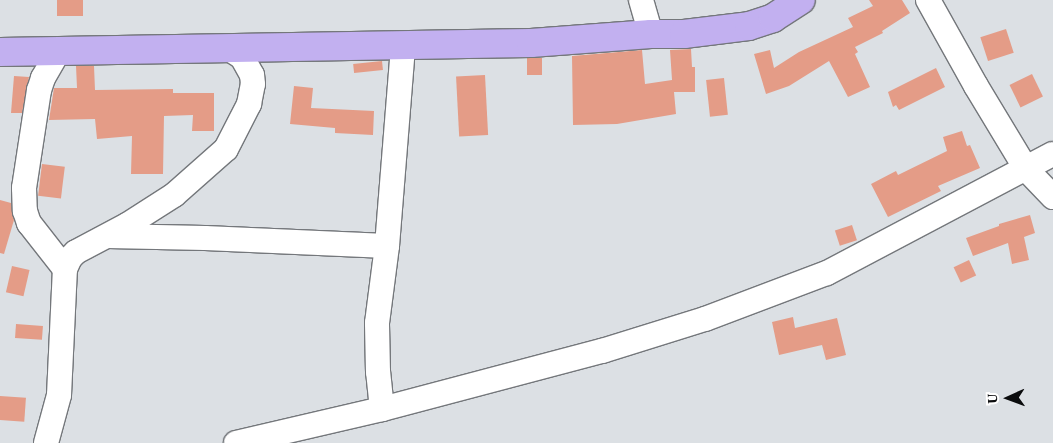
<!DOCTYPE html>
<style>
body{margin:0}
#map{position:relative;width:1053px;height:443px;overflow:hidden;background:#dce0e4;font-family:"Times New Roman",serif}
div>[style]{position:absolute}
.building>*{inset:0;background:#e49c87;transform-origin:0 0}
.roads{filter:drop-shadow(1px 0 #74777b) drop-shadow(-1px 0 #74777b) drop-shadow(0 1px #74777b) drop-shadow(0 -1px #74777b)}
.minor>*{height:24px;margin:-12px;padding:0 12px;transform-origin:12px;border-radius:12px;background:#fff}
.major>*{height:28px;margin:-14px;padding:0 14px;transform-origin:14px;border-radius:14px;background:#c2b0f0}
span{translate:-50% -50%;white-space:nowrap;text-align:center;line-height:1.15;-webkit-text-stroke:4px #fff;paint-order:stroke}
.north{position:absolute;left:983px;top:373px;width:50px;height:50px;-webkit-text-stroke:4px #fff;paint-order:stroke;rotate:268deg;font-size:14px;font-weight:700;line-height:20px;text-align:center;color:#0b0c0d}
.north::after{content:'';display:block;margin:auto;width:18px;height:22px;background:#0b0c0d;clip-path:polygon(50% 0,100% 100%,50% 72%,0 100%)}
</style>
<div id="map">
<div class="building">
<div style="left:57px;top:0;width:26px;height:16px"></div>
<div style="clip-path:polygon(869px 0,902px 0,910px 13px,882px 31px,883px 33px,855px 47px,858px 52px,855px 54px,870px 87px,848px 97px,829px 61px,789px 86px,766px 94px,754px 54px,770px 50px,774px 68px,799px 52px,853px 27px,848px 18px,873px 6px)"></div>
<div style="left:1006px;top:29px;width:25px;height:27px;rotate:72deg"></div>
<div style="clip-path:polygon(691px 49px,692px 67px,695px 67px,695px 92px,674px 92px,676px 114px,617px 124px,573px 125px,572px 56px,642px 50px,645px 84px,672px 80px,670px 50px)"></div>
<div style="left:542px;top:58px;width:17px;height:15px;rotate:90deg"></div>
<div style="left:382px;top:61px;width:9px;height:29px;rotate:84deg"></div>
<div style="clip-path:polygon(76px 66px,94px 66px,95px 90px,173px 89px,173px 93px,214px 93px,214px 131px,192px 131px,193px 115px,164px 116px,163px 174px,131px 174px,132px 136px,97px 139px,95px 119px,49px 120px,54px 88px,77px 88px)"></div>
<div style="clip-path:polygon(936px 68px,945px 87px,899px 110px,896px 105px,893px 107px,888px 92px)"></div>
<div style="left:1032px;top:74px;width:25px;height:25px;rotate:64deg"></div>
<div style="left:485px;top:75px;width:60px;height:29px;rotate:87deg"></div>
<div style="clip-path:polygon(14px 76px,29px 77px,22px 113px,11px 113px)"></div>
<div style="left:724px;top:78px;width:37px;height:18px;rotate:84deg"></div>
<div style="clip-path:polygon(294px 86px,313px 88px,311px 108px,374px 111px,373px 135px,335px 133px,335px 128px,290px 124px)"></div>
<div style="clip-path:polygon(962px 131px,967px 146px,970px 145px,980px 168px,938px 186px,941px 191px,888px 217px,871px 184px,896px 171px,898px 175px,947px 151px,943px 137px)"></div>
<div style="left:42px;top:164px;width:23px;height:32px;rotate:7deg"></div>
<div style="clip-path:polygon(0 200px,11px 203px,14px 220px,4px 254px,0 253px)"></div>
<div style="clip-path:polygon(1030px 215px,1035px 233px,1024px 237px,1029px 260px,1012px 264px,1008px 243px,973px 256px,966px 238px,999px 226px,999px 224px)"></div>
<div style="left:852px;top:225px;width:16px;height:18px;rotate:72deg"></div>
<div style="left:969px;top:260px;width:17px;height:17px;rotate:65deg"></div>
<div style="left:12px;top:266px;width:18px;height:27px;rotate:13deg"></div>
<div style="clip-path:polygon(793px 317px,795px 328px,837px 318px,846px 355px,826px 360px,822px 345px,779px 355px,772px 322px)"></div>
<div style="left:16px;top:324px;width:27px;height:14px;rotate:4deg"></div>
<div style="left:0;top:396px;width:26px;height:24px;rotate:4deg"></div>
</div>
<div class="roads">
<div class="minor">
<div style="left:641px;top:0;width:35px;rotate:74deg"></div>
<div style="left:928px;top:0;width:98px;rotate:60.8deg"></div>
<div style="left:976px;top:86px;width:97px;rotate:58.9deg"></div>
<div style="left:1026px;top:169px;width:39px;rotate:46deg"></div>
<div style="left:58px;top:52px;width:30px;rotate:120deg"></div>
<div style="left:43px;top:78px;width:13px;rotate:108deg"></div>
<div style="left:39px;top:90px;width:99px;rotate:98.7deg"></div>
<div style="left:24px;top:188px;width:23px;rotate:88deg"></div>
<div style="left:25px;top:211px;width:13px;rotate:72deg"></div>
<div style="left:29px;top:223px;width:58px;rotate:52deg"></div>
<div style="left:108px;top:236px;width:97px;rotate:1.2deg"></div>
<div style="left:205px;top:238px;width:182px;rotate:2.5deg"></div>
<div style="left:387px;top:246px;width:201px;rotate:-85.4deg"></div>
<div style="left:382px;top:409px;width:37px;rotate:-96deg"></div>
<div style="left:378px;top:372px;width:49px;rotate:-91.2deg"></div>
<div style="left:377px;top:323px;width:78px;rotate:-82.6deg"></div>
<div style="left:46px;top:443px;width:50px;rotate:-74.8deg"></div>
<div style="left:59px;top:395px;width:126px;rotate:-87.3deg"></div>
<div style="left:65px;top:269px;width:12px;rotate:-66deg"></div>
<div style="left:70px;top:258px;width:8px;rotate:-45deg"></div>
<div style="left:76px;top:252px;width:58px;rotate:-27.9deg"></div>
<div style="left:127px;top:225px;width:56px;rotate:-32.6deg"></div>
<div style="left:174px;top:195px;width:69px;rotate:-41.5deg"></div>
<div style="left:226px;top:149px;width:51px;rotate:-62.9deg"></div>
<div style="left:249px;top:104px;width:20px;rotate:-79deg"></div>
<div style="left:253px;top:84px;width:9px;rotate:-96deg"></div>
<div style="left:252px;top:75px;width:21px;rotate:-119deg"></div>
<div style="left:242px;top:57px;width:13px;rotate:-148deg"></div>
<div style="left:236px;top:443px;width:150px;rotate:-13.1deg"></div>
<div style="left:382px;top:409px;width:228px;rotate:-14.8deg"></div>
<div style="left:602px;top:351px;width:108px;rotate:-17.3deg"></div>
<div style="left:705px;top:319px;width:130px;rotate:-20.7deg"></div>
<div style="left:827px;top:273px;width:255px;rotate:-27.8deg"></div>
</div>
<div class="major">
<div style="left:0;top:52px;width:531px;rotate:-0.97deg"></div>
<div style="left:531px;top:43px;width:120px;rotate:-4.3deg"></div>
<div style="left:651px;top:34px;width:33px"></div>
<div style="left:684px;top:34px;width:65px;rotate:-7deg"></div>
<div style="left:749px;top:26px;width:25px;rotate:-18deg"></div>
<div style="left:773px;top:18px;width:33px;rotate:-33deg"></div>
</div>
</div>
<div class="north">U</div>
</div>
